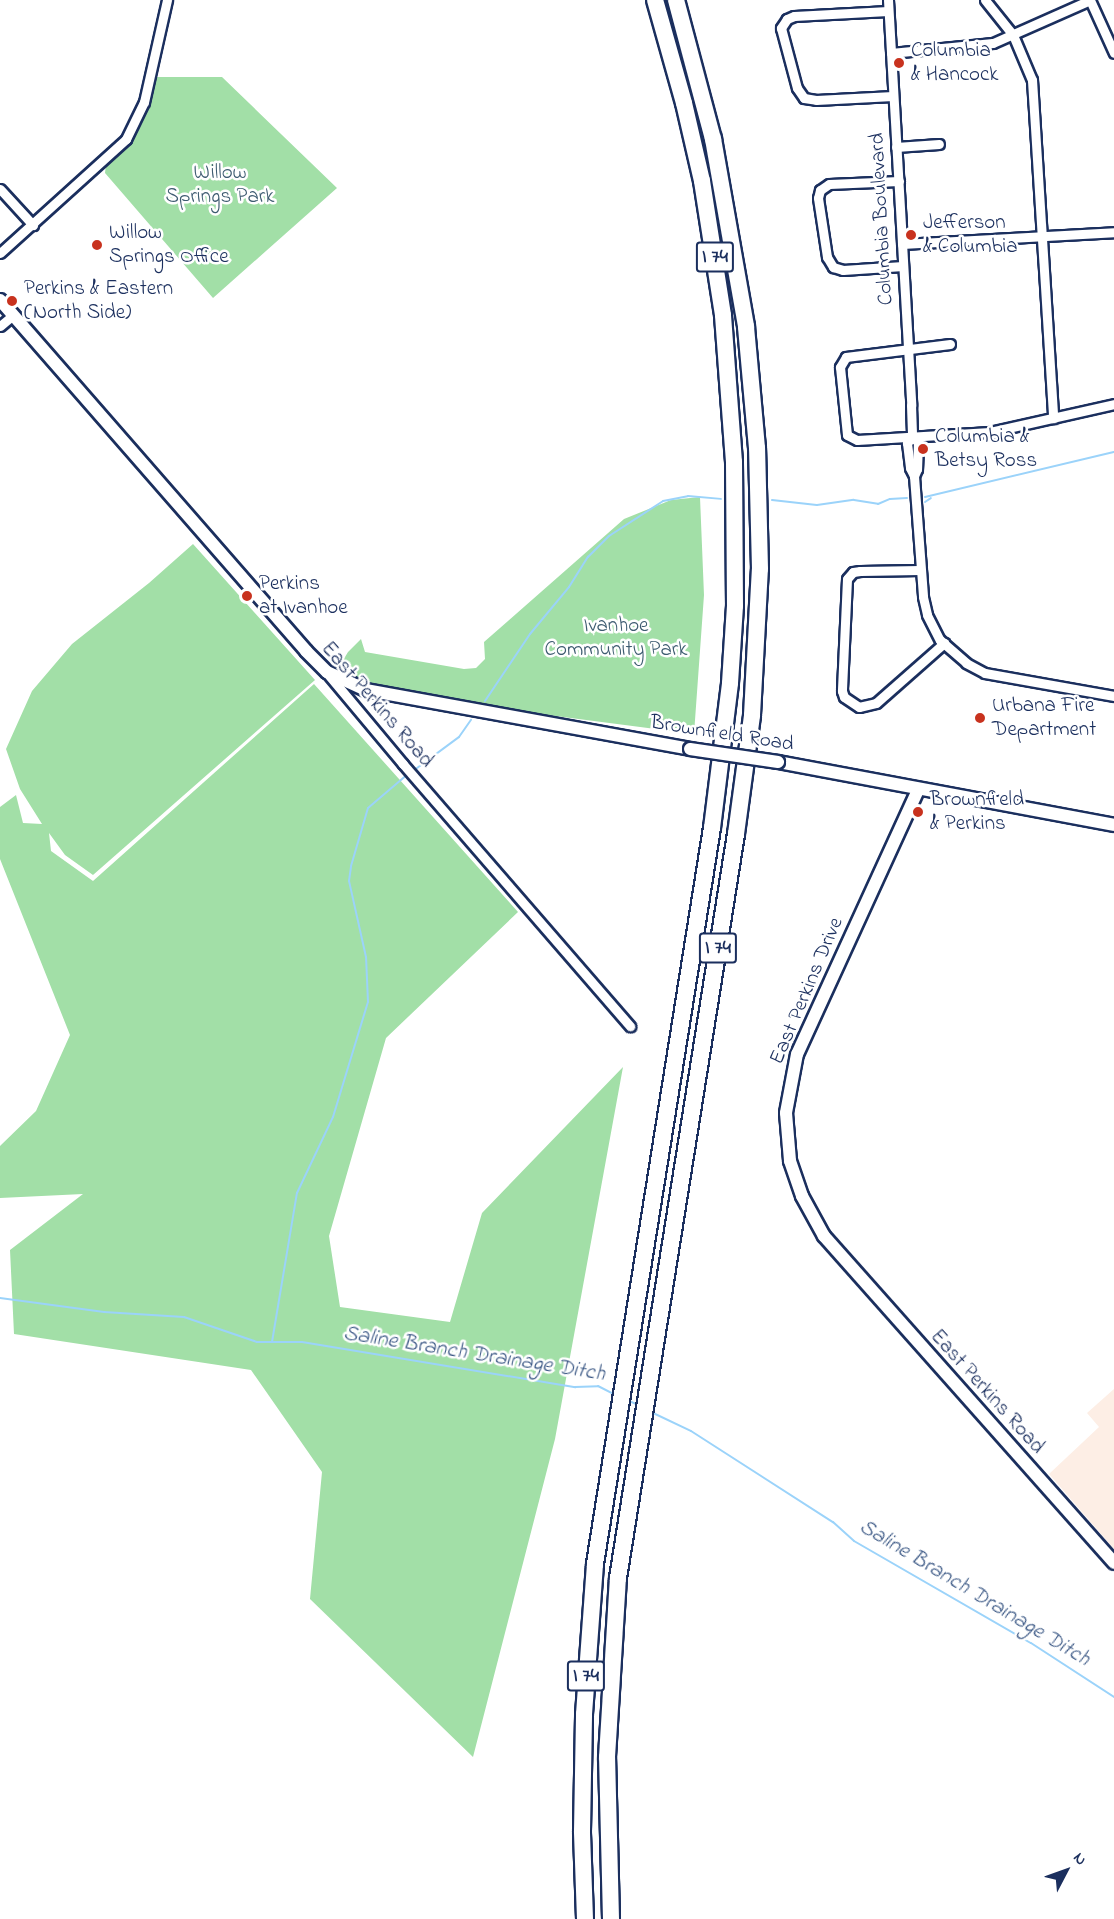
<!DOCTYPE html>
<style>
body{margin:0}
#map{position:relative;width:1114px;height:1919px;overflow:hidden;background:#fff;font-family:"Indie Flower",sans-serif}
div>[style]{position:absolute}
.built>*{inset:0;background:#fdeee5}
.green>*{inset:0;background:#a2dfa7}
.stream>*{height:2px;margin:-1px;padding:0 1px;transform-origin:1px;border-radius:1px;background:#9bd3fa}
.roads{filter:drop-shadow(2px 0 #1b2f5e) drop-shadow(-2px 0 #1b2f5e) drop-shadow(0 2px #1b2f5e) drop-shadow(0 -2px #1b2f5e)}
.minor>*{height:9px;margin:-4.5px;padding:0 4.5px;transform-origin:4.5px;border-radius:4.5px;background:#fff}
.tertiary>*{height:12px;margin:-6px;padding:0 6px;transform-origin:6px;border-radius:6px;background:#fff}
.motorway>*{height:16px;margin:-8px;padding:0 8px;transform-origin:8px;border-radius:8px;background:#fff}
.bridges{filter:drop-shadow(2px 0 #1b2f5e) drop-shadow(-2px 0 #1b2f5e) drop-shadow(0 2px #1b2f5e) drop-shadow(0 -2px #1b2f5e)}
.tertiary-bridge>*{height:12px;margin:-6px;padding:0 6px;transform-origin:6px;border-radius:6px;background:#fff}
.dots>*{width:16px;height:16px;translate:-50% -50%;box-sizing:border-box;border:3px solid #fff;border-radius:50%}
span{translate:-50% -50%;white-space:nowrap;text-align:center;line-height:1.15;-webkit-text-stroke:5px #fff;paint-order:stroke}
.shield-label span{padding:2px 4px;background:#fff;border:2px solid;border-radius:4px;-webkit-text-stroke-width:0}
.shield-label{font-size:20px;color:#1b2f5e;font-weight:700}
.poi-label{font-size:21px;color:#1b2f5e}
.left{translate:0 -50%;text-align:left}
.park-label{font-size:21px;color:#3d5b70}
.street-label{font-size:21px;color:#1b2f5e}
.water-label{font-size:22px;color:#3b5885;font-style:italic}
.north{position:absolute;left:1036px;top:1841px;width:60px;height:60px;-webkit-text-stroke:4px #fff;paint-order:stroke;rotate:49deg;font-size:16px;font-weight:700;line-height:24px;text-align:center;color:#1b2f5e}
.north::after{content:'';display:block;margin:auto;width:21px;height:27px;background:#1b2f5e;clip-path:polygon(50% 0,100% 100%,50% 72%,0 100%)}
</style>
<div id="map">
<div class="built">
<div style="clip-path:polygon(1114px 1389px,1114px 1549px,1049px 1474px,1099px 1427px,1087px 1413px)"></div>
</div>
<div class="green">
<div style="clip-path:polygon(154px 77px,222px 77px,337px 188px,213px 298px,105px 173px,106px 164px,126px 146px,143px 116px)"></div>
<div style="clip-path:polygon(700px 497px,704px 595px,694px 734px,517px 711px,383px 688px,349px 678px,342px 662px,348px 652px,361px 639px,365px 652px,464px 669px,476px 668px,485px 659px,484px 642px,624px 519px,671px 500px)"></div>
<div style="clip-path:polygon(193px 544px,315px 680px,93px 875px,65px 855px,49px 833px,51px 851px,93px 881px,314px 684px,518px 912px,386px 1038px,329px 1236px,340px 1307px,450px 1322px,482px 1213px,623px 1067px,555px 1439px,473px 1757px,310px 1599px,322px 1472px,251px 1370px,14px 1334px,10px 1250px,83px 1194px,0 1198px,0 1146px,36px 1111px,70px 1035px,0 859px,0 807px,16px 795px,23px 823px,42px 824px,20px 789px,6px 749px,32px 691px,72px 644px,149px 583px)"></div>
</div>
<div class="stream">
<div style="left:925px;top:497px;width:194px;rotate:-13.4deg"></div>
<div style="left:772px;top:500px;width:45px;rotate:6.3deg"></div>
<div style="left:817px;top:505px;width:37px;rotate:-8deg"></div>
<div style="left:854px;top:500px;width:24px;rotate:9deg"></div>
<div style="left:878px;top:504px;width:13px;rotate:-23deg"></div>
<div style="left:890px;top:499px;width:17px;rotate:-3deg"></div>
<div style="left:925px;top:502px;width:7px;rotate:-34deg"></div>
<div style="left:485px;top:701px;width:81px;rotate:-56.1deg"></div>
<div style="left:530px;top:634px;width:61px;rotate:-50.3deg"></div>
<div style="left:569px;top:587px;width:36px;rotate:-58deg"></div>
<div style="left:588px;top:557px;width:30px;rotate:-45deg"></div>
<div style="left:609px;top:536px;width:64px;rotate:-32.9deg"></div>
<div style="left:663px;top:501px;width:25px;rotate:-11deg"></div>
<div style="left:688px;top:496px;width:33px;rotate:5deg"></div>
<div style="left:413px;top:771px;width:57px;rotate:-36.5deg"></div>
<div style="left:459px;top:737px;width:21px;rotate:-55deg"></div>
<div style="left:0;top:1298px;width:105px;rotate:7.7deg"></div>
<div style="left:104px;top:1312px;width:80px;rotate:3.6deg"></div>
<div style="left:184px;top:1317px;width:77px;rotate:18.9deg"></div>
<div style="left:257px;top:1342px;width:45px"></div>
<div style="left:302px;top:1342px;width:277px;rotate:9.4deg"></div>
<div style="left:575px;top:1387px;width:23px;rotate:-2deg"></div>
<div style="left:598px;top:1386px;width:20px;rotate:27deg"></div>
<div style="left:272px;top:1342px;width:151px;rotate:-80.5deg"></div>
<div style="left:297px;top:1193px;width:84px;rotate:-64.7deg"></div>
<div style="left:333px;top:1117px;width:120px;rotate:-73.1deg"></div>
<div style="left:368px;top:1002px;width:45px;rotate:-92.5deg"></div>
<div style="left:366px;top:957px;width:78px;rotate:-102.6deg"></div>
<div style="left:349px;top:881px;width:15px;rotate:-82deg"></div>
<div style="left:351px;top:866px;width:60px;rotate:-73.7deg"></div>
<div style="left:368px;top:808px;width:52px;rotate:-40.4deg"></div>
<div style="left:627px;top:1400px;width:12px;rotate:24deg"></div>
<div style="left:651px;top:1412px;width:44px;rotate:25.4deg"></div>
<div style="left:691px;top:1431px;width:169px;rotate:32.7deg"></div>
<div style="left:833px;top:1522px;width:28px;rotate:42deg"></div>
<div style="left:854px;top:1541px;width:204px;rotate:30deg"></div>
<div style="left:1031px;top:1643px;width:99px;rotate:33deg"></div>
</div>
<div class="roads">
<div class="minor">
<div style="left:888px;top:0;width:406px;rotate:86.7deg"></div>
<div style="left:911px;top:405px;width:32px;rotate:88deg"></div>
<div style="left:912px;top:437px;width:8px;rotate:130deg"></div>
<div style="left:907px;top:443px;width:25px;rotate:83deg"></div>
<div style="left:910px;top:468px;width:9px;rotate:63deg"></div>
<div style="left:985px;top:0;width:45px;rotate:51.3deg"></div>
<div style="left:1013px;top:35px;width:49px;rotate:67.1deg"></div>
<div style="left:1032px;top:80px;width:339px;rotate:86.4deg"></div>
<div style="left:1090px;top:0;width:58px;rotate:65.6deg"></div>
<div style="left:888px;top:11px;width:94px;rotate:177deg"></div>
<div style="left:794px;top:16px;width:8px;rotate:157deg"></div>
<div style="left:787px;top:19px;width:11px;rotate:124deg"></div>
<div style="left:781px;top:28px;width:62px;rotate:75.1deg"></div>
<div style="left:797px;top:88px;width:12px;rotate:55deg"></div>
<div style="left:804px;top:98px;width:12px;rotate:9deg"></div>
<div style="left:816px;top:100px;width:77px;rotate:-3deg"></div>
<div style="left:891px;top:53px;width:102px;rotate:-5.6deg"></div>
<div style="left:993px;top:43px;width:106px;rotate:-23.9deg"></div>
<div style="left:896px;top:147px;width:43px;rotate:-4deg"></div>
<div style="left:899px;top:181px;width:70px;rotate:177.5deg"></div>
<div style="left:829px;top:184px;width:11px;rotate:146deg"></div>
<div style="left:820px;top:190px;width:8px;rotate:104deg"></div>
<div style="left:818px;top:198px;width:60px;rotate:81.3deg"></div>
<div style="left:827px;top:257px;width:12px;rotate:59deg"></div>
<div style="left:833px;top:267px;width:10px;rotate:17deg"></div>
<div style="left:843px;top:270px;width:60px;rotate:-3.8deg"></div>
<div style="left:0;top:189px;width:49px;rotate:47.5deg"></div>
<div style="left:902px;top:244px;width:212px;rotate:-3.2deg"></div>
<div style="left:0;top:253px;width:170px;rotate:-42.1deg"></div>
<div style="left:126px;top:139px;width:41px;rotate:-64.1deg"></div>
<div style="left:144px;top:102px;width:105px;rotate:-77.3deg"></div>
<div style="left:0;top:326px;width:17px;rotate:-40deg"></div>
<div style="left:950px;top:344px;width:105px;rotate:172.9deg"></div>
<div style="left:846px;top:357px;width:12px;rotate:121deg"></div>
<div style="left:840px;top:367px;width:68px;rotate:84.1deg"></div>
<div style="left:847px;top:435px;width:11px;rotate:27deg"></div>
<div style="left:857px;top:440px;width:133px;rotate:-3.4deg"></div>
<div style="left:990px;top:432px;width:127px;rotate:-12.7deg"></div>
<div style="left:912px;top:437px;width:8px;rotate:40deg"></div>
<div style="left:918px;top:442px;width:27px;rotate:92deg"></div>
<div style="left:917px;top:469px;width:8px;rotate:113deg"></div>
<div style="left:914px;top:476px;width:121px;rotate:85.7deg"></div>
<div style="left:923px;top:597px;width:18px;rotate:77deg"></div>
<div style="left:927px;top:615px;width:28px;rotate:63deg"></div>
<div style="left:940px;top:640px;width:35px;rotate:41deg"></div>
<div style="left:966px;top:663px;width:21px;rotate:28deg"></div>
<div style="left:985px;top:673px;width:131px;rotate:10.1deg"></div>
<div style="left:920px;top:570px;width:60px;rotate:179deg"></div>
<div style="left:860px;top:571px;width:7px;rotate:172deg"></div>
<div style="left:853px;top:572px;width:9px;rotate:131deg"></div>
<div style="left:847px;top:579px;width:112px;rotate:92.6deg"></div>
<div style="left:842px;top:691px;width:6px;rotate:72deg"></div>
<div style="left:844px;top:697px;width:18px;rotate:34deg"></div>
<div style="left:859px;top:707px;width:17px;rotate:-13deg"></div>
<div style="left:876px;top:703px;width:91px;rotate:-41.4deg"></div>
<div style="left:327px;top:673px;width:119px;rotate:50.1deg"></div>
<div style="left:403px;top:764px;width:347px;rotate:49.1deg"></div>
</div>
<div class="tertiary">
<div style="left:0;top:300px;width:466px;rotate:48.9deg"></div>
<div style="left:306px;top:651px;width:30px;rotate:45deg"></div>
<div style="left:327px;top:672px;width:43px;rotate:24.8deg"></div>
<div style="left:366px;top:690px;width:329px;rotate:10.3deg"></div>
<div style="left:778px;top:762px;width:342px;rotate:10.6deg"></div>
<div style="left:918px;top:790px;width:290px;rotate:114.6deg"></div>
<div style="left:797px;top:1054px;width:60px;rotate:100.6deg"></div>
<div style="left:786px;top:1113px;width:48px;rotate:85.2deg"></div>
<div style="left:790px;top:1161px;width:37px;rotate:71deg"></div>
<div style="left:802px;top:1196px;width:46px;rotate:61.2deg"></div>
<div style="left:824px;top:1236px;width:437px;rotate:48.4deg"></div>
</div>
<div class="motorway">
<div style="left:585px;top:1919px;width:88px;rotate:-92deg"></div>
<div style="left:582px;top:1831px;width:117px;rotate:-89deg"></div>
<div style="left:584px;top:1714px;width:150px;rotate:-85.8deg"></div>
<div style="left:595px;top:1564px;width:745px;rotate:-80.97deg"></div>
<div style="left:712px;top:828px;width:146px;rotate:-82.9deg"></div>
<div style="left:730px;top:683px;width:77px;rotate:-86.3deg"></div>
<div style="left:735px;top:606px;width:144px;rotate:-90.4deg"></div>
<div style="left:734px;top:462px;width:147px;rotate:-94.3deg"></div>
<div style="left:723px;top:315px;width:136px;rotate:-98.9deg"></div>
<div style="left:702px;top:181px;width:80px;rotate:-103deg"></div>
<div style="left:684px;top:103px;width:107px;rotate:-105.7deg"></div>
<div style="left:611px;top:1919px;width:162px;rotate:-91.4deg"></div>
<div style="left:607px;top:1757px;width:179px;rotate:-86.5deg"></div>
<div style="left:618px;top:1578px;width:753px;rotate:-80.99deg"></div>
<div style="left:736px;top:834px;width:120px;rotate:-82.3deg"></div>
<div style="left:752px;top:715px;width:146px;rotate:-86.9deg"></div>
<div style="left:760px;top:569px;width:121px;rotate:-91.4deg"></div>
<div style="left:757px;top:448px;width:122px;rotate:-95.2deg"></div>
<div style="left:746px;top:326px;width:190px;rotate:-100deg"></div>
<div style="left:713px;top:139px;width:144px;rotate:-104.9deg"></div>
</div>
</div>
<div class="bridges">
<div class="tertiary-bridge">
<div style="left:690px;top:749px;width:89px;rotate:8.4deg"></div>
</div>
</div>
<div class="dots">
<div style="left:899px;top:63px;background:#c8321e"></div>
<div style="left:911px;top:235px;background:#c8321e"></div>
<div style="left:97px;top:245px;background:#c8321e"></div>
<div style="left:12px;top:301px;background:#c8321e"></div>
<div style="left:923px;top:449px;background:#c8321e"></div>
<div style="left:247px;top:596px;background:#c8321e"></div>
<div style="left:980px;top:718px;background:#c8321e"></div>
<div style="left:918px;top:812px;background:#c8321e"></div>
</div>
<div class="shield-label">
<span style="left:715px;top:257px">I 74</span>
<span style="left:718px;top:948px">I 74</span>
<span style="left:586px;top:1676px">I 74</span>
</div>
<div class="poi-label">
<span class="left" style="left:911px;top:63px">Columbia<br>&amp; Hancock</span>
<span class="left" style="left:923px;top:235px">Jefferson<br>&amp; Columbia</span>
<span class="left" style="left:109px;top:245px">Willow<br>Springs Office</span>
<span class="left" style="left:24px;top:301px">Perkins &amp; Eastern<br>(North Side)</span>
<span class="left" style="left:935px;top:449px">Columbia &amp;<br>Betsy Ross</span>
<span class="left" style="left:259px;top:596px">Perkins<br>at Ivanhoe</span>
<span class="left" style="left:992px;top:718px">Urbana Fire<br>Department</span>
<span class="left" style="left:930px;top:812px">Brownfield<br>&amp; Perkins</span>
</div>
<div class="park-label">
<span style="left:220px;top:185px">Willow<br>Springs Park</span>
<span style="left:616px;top:638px">Ivanhoe<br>Community Park</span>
</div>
<div class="street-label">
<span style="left:882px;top:219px;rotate:-93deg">Columbia Boulevard</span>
<span style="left:377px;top:705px;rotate:49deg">East Perkins Road</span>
<span style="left:722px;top:734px;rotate:9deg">Brownfield Road</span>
<span style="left:807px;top:991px;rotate:-67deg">East Perkins Drive</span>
<span style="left:987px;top:1392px;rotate:48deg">East Perkins Road</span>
</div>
<div class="water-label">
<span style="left:474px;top:1355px;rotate:9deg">Saline Branch Drainage Ditch</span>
<span style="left:974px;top:1594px;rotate:31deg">Saline Branch Drainage Ditch</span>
</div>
<div class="north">N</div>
</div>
